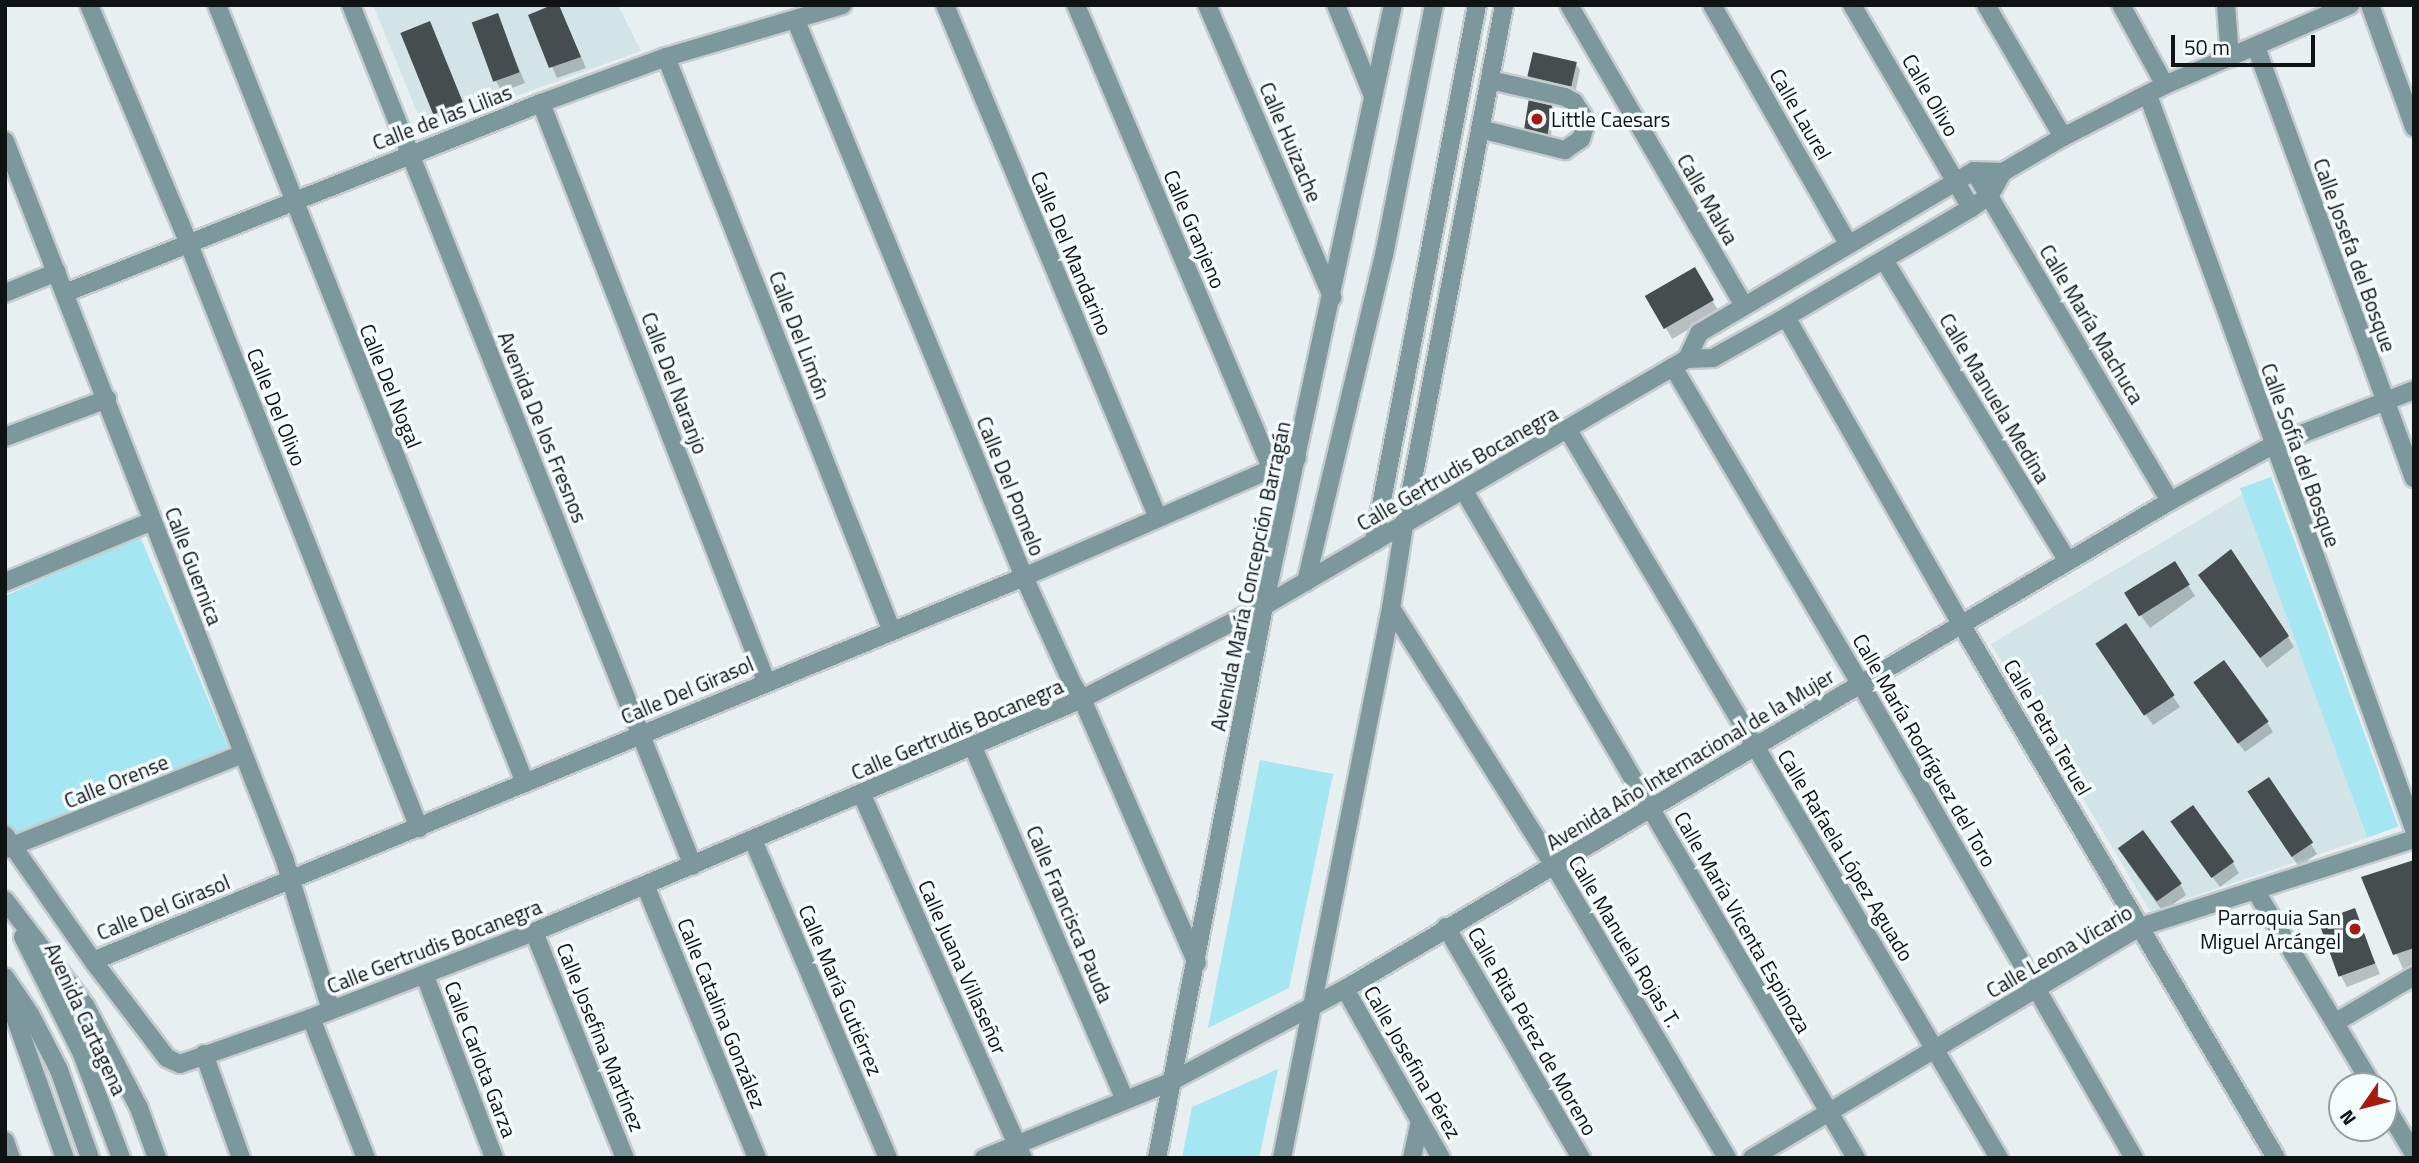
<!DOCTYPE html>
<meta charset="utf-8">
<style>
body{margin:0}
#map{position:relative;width:2419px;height:1163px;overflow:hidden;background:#e7eff1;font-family:"Titillium Web",sans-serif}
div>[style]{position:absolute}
.built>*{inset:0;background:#d2e4e7}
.green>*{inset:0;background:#a4e6f2;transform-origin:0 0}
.shadow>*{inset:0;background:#0003;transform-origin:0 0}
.building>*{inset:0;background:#464d4e;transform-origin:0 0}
.roads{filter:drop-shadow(2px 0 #c5ccce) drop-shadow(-2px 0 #c5ccce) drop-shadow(0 2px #c5ccce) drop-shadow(0 -2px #c5ccce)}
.minor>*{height:18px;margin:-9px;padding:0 9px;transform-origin:9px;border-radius:9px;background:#7d989d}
.dots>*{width:19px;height:19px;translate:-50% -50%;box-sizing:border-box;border:4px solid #f4fcfe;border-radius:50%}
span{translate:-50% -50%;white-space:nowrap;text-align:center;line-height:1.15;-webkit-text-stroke:7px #f4fcfe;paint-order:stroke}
.street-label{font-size:21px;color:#101314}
.poi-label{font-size:21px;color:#101314}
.left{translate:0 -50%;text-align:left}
.right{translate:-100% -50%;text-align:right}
.frame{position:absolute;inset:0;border:7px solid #101314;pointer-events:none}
.north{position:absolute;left:2328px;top:1072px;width:70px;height:70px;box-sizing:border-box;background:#f4fcfe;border:2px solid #999fa0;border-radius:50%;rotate:235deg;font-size:19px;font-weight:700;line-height:28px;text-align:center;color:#101314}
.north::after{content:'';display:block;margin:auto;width:24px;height:32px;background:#aa190d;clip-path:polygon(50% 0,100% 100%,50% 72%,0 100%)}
.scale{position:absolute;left:2171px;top:35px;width:144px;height:32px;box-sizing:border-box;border:4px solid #101314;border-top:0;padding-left:9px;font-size:21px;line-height:24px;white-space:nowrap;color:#101314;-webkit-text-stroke:5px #f4fcfe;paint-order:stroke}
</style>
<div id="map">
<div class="built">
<div style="clip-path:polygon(373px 5px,618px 5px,641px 51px,424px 129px)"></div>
<div style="clip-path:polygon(2243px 494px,2367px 838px,2150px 911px,1991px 644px)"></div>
</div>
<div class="green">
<div style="left:2271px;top:477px;width:372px;height:33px;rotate:70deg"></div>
<div style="clip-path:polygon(140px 536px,230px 752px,15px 841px,5px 828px,5px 596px)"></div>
<div style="clip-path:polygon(1260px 760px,1333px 774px,1289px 988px,1208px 1028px)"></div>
<div style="clip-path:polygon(1278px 1069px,1259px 1158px,1182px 1158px,1192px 1107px)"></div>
</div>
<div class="shadow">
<div style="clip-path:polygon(497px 15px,525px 83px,502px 92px,496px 81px)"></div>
<div style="clip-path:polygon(530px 16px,563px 16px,586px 68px,557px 78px)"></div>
<div style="left:429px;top:23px;width:99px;height:28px;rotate:67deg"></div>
<div style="clip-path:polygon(1576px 64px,1580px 70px,1575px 94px,1534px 84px,1530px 77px)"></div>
<div style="clip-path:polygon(1551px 104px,1555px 110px,1549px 148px,1527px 143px)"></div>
<div style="left:1694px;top:270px;width:48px;height:54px;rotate:59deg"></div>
<div style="clip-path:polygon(2200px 576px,2288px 637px,2294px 647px,2267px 668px)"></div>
<div style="clip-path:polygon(2189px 586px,2195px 596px,2150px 628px,2134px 606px)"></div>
<div style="clip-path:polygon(2126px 626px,2180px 707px,2153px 725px,2104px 655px)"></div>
<div style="clip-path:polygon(2201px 693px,2267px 722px,2273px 732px,2245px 752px)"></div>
<div style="clip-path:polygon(2256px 804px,2311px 844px,2317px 854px,2299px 867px)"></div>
<div style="clip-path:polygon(2179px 832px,2233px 863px,2239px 873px,2220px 887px)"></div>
<div style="clip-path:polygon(2126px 860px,2180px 884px,2186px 895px,2163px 912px)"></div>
<div style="clip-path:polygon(2414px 862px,2414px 965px,2403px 969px,2364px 878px)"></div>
<div style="clip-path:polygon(2354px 911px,2380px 974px,2347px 987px,2341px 976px)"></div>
</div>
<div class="building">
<div style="clip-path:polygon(552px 5px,559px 5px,581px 57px,549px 68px,528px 15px)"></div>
<div style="left:498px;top:13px;width:63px;height:28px;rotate:70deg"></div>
<div style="left:430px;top:21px;width:88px;height:32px;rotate:68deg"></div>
<div style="left:1533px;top:52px;width:45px;height:25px;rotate:13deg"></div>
<div style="left:1529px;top:98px;width:24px;height:40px;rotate:9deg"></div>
<div style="left:1695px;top:267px;width:38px;height:58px;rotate:60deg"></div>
<div style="clip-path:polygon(2231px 549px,2289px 636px,2260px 658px,2198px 575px)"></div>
<div style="left:2175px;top:561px;width:28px;height:60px;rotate:58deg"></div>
<div style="left:2126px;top:623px;width:87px;height:37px;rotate:56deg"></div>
<div style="left:2224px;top:660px;width:76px;height:38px;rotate:54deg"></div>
<div style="left:2269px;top:777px;width:79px;height:26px;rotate:56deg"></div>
<div style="left:2193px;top:805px;width:70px;height:28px;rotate:54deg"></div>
<div style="left:2143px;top:830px;width:66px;height:31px;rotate:54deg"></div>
<div style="clip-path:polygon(2414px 860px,2414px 948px,2393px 955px,2361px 877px)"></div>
<div style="left:2355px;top:908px;width:59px;height:39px;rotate:70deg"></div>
</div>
<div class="roads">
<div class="minor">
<div style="left:89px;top:5px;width:257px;rotate:67.3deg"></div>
<div style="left:188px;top:242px;width:630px;rotate:68.49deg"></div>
<div style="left:217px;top:5px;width:837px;rotate:68.4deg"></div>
<div style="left:351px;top:5px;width:926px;rotate:68.34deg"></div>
<div style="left:945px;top:5px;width:555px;rotate:67.45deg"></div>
<div style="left:1076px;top:5px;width:505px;rotate:67.14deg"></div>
<div style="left:1207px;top:5px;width:318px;rotate:66.8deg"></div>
<div style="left:1336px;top:5px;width:98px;rotate:67.9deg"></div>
<div style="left:1569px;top:5px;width:348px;rotate:59.8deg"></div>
<div style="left:1712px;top:5px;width:276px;rotate:60.3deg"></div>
<div style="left:1852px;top:5px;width:235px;rotate:59.6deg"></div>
<div style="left:1986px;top:5px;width:153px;rotate:59.7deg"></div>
<div style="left:2121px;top:5px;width:91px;rotate:61.2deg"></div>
<div style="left:2226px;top:5px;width:53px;rotate:85.7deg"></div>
<div style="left:2370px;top:5px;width:130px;rotate:70.2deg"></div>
<div style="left:796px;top:21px;width:601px;rotate:67.7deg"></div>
<div style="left:1024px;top:577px;width:116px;rotate:65.6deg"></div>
<div style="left:1072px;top:683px;width:19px;rotate:58deg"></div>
<div style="left:1082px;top:699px;width:288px;rotate:66.5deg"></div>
<div style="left:2256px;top:47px;width:459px;rotate:69.9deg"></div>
<div style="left:666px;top:57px;width:615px;rotate:68.53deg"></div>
<div style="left:2148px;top:95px;width:781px;rotate:70.08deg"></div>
<div style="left:541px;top:103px;width:620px;rotate:68.73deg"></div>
<div style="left:1480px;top:129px;width:88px;rotate:13.9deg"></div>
<div style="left:1565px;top:150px;width:19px;rotate:-35deg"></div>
<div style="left:1581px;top:139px;width:10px;rotate:-73deg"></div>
<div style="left:1584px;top:129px;width:13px;rotate:-94deg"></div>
<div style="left:1583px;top:116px;width:17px;rotate:-123deg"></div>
<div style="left:1574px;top:102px;width:10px;rotate:-151deg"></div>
<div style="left:1565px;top:97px;width:77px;rotate:-167.2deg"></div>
<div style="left:5px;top:141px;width:769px;rotate:68.74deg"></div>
<div style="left:284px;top:858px;width:159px;rotate:72.8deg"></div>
<div style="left:1974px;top:171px;width:384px;rotate:59.3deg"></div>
<div style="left:1884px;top:260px;width:351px;rotate:58.6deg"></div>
<div style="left:5px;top:293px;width:56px;rotate:-22deg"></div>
<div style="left:65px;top:293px;width:513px;rotate:-21.76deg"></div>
<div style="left:541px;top:103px;width:133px;rotate:-20.2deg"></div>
<div style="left:666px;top:57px;width:184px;rotate:-16.4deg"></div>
<div style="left:1786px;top:317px;width:353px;rotate:60.3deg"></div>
<div style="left:1961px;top:624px;width:620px;rotate:59.46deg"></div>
<div style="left:1687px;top:359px;width:29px;rotate:-65deg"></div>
<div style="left:1699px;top:333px;width:297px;rotate:-30.5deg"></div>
<div style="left:1955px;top:182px;width:22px;rotate:-30deg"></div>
<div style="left:1974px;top:171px;width:29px;rotate:2deg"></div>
<div style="left:1673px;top:367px;width:367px;rotate:59.4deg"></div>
<div style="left:1860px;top:683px;width:548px;rotate:60.02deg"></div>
<div style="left:1568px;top:430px;width:846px;rotate:59.37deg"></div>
<div style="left:5px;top:437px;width:109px;rotate:-20.4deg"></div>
<div style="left:1464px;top:491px;width:774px;rotate:59.56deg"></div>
<div style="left:1374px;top:542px;width:547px;rotate:-79.14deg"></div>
<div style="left:5px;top:582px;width:159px;rotate:-22.5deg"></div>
<div style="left:1306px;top:582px;width:336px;rotate:-76.6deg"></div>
<div style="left:1384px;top:255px;width:255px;rotate:-78.7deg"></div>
<div style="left:1391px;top:608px;width:307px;rotate:57.7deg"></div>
<div style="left:1555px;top:867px;width:338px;rotate:59.4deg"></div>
<div style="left:973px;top:747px;width:384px;rotate:66.7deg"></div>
<div style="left:862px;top:795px;width:397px;rotate:66.1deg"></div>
<div style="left:5px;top:835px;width:154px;rotate:55.1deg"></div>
<div style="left:93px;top:961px;width:122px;rotate:52.7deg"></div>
<div style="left:167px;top:1058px;width:14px;rotate:25deg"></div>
<div style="left:180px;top:1064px;width:139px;rotate:-19.3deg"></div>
<div style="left:311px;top:1018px;width:239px;rotate:-21.1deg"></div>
<div style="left:534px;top:932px;width:595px;rotate:-23.03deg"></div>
<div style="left:1082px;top:699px;width:204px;rotate:-27.1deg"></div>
<div style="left:1264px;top:606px;width:490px;rotate:-30.3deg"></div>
<div style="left:1687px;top:359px;width:26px;rotate:-2deg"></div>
<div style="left:1713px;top:358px;width:84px;rotate:-29.3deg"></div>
<div style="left:1786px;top:317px;width:215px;rotate:-30.5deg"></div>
<div style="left:1971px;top:208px;width:23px;rotate:-34deg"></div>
<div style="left:1990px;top:195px;width:26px;rotate:-61deg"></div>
<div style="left:2003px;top:172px;width:69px;rotate:-30.3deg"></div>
<div style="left:2063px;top:137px;width:114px;rotate:-27deg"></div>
<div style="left:2165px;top:85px;width:202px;rotate:-23.4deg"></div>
<div style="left:753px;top:840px;width:345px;rotate:67deg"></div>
<div style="left:5px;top:849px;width:256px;rotate:-21.8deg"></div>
<div style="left:645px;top:885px;width:295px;rotate:67.7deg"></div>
<div style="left:2255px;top:890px;width:229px;rotate:59deg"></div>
<div style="left:5px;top:900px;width:132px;rotate:52.7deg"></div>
<div style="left:85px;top:1005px;width:116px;rotate:62.3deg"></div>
<div style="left:139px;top:1108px;width:53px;rotate:70.2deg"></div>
<div style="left:1446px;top:927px;width:268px;rotate:59.7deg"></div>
<div style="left:534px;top:932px;width:244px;rotate:68.1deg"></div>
<div style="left:23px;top:937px;width:131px;rotate:63.2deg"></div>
<div style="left:82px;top:1054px;width:111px;rotate:69.4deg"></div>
<div style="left:93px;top:961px;width:1007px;rotate:-22.41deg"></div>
<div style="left:1024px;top:577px;width:298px;rotate:-23.6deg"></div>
<div style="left:425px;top:976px;width:195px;rotate:69.2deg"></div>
<div style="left:5px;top:977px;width:45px;rotate:56deg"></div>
<div style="left:30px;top:1014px;width:63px;rotate:62.6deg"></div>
<div style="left:59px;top:1070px;width:93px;rotate:70.6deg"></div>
<div style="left:5px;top:989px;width:179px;rotate:70.5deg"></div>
<div style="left:1345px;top:989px;width:194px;rotate:60.4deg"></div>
<div style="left:311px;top:1018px;width:150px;rotate:68.6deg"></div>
<div style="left:2336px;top:1022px;width:91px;rotate:-30.5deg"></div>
<div style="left:204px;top:1054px;width:110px;rotate:70.4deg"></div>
<div style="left:2384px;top:1104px;width:58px;rotate:59deg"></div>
<div style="left:5px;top:1141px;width:18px;rotate:71deg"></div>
<div style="left:984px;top:1158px;width:201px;rotate:-22.2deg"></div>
<div style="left:1170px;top:1082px;width:198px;rotate:-28deg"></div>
<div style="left:1345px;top:989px;width:959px;rotate:-30.6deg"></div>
<div style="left:2170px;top:501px;width:117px;rotate:-28.5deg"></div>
<div style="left:2273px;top:445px;width:151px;rotate:-21.3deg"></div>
<div style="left:1157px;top:1158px;width:562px;rotate:-79.03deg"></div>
<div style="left:1264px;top:606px;width:615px;rotate:-77.89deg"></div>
<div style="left:1282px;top:1158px;width:561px;rotate:-78.79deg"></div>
<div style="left:1391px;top:608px;width:83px;rotate:-81deg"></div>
<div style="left:1404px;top:526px;width:531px;rotate:-79.13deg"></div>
<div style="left:1412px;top:1158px;width:38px;rotate:-78deg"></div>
<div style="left:1752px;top:1158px;width:452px;rotate:-30.8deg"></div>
<div style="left:2140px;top:927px;width:288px;rotate:-17.8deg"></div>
</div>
</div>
<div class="dots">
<div style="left:1537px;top:119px;background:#aa190d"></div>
<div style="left:2355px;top:929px;background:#aa190d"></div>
</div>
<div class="street-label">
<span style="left:1931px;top:95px;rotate:60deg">Calle Olivo</span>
<span style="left:1801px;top:114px;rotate:60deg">Calle Laurel</span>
<span style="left:442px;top:117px;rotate:-21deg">Calle de las Lilias</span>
<span style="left:1291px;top:142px;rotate:67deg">Calle Huizache</span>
<span style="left:1708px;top:199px;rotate:60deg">Calle Malva</span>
<span style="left:1195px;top:229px;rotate:67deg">Calle Granjeno</span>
<span style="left:1072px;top:253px;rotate:67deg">Calle Del Mandarino</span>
<span style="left:2355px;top:255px;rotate:70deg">Calle Josefa del Bosque</span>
<span style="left:2092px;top:324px;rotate:59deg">Calle María Machuca</span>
<span style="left:800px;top:335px;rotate:69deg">Calle Del Limón</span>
<span style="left:675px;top:383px;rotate:69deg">Calle Del Naranjo</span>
<span style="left:391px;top:386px;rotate:68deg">Calle Del Nogal</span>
<span style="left:1995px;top:398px;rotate:59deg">Calle Manuela Medina</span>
<span style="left:277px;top:407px;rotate:68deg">Calle Del Olivo</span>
<span style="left:543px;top:427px;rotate:68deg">Avenida De los Fresnos</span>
<span style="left:2301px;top:455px;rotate:70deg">Calle Sofía del Bosque</span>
<span style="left:1457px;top:468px;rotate:-30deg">Calle Gertrudis Bocanegra</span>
<span style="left:1011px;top:486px;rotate:68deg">Calle Del Pomelo</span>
<span style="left:194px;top:566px;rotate:69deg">Calle Guernica</span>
<span style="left:1250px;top:576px;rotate:-78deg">Avenida María Concepción Barragán</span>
<span style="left:687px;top:690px;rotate:-23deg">Calle Del Girasol</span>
<span style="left:2048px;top:727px;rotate:60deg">Calle Petra Teruel</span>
<span style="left:957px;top:729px;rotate:-23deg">Calle Gertrudis Bocanegra</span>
<span style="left:1925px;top:750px;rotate:60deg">Calle María Rodríguez del Toro</span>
<span style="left:1690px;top:759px;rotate:-31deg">Avenida Año Internacional de la Mujer</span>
<span style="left:116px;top:781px;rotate:-22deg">Calle Orense</span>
<span style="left:1846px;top:855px;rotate:59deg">Calle Rafaela López Aguado</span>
<span style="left:163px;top:907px;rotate:-22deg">Calle Del Girasol</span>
<span style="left:1070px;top:914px;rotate:67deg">Calle Francisca Pauda</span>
<span style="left:1743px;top:922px;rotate:60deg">Calle María Vicenta Espinoza</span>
<span style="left:1625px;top:941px;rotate:59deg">Calle Manuela Rojas T.</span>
<span style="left:434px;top:946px;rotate:-21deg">Calle Gertrudis Bocanegra</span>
<span style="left:2059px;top:951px;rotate:-30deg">Calle Leona Vicario</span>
<span style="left:963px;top:967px;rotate:66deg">Calle Juana Villaseñor</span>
<span style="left:841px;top:990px;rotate:67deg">Calle María Gutiérrez</span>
<span style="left:722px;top:1013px;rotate:68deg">Calle Catalina González</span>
<span style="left:86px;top:1019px;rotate:65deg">Avenida Cartagena</span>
<span style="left:1533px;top:1031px;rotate:60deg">Calle Rita Pérez de Moreno</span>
<span style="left:601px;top:1037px;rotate:68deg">Calle Josefina Martínez</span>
<span style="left:481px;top:1059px;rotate:69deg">Calle Carlota Garza</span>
<span style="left:1413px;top:1062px;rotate:60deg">Calle Josefina Pérez</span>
</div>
<div class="poi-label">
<span class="left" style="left:1551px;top:119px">Little Caesars</span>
<span class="right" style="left:2341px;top:929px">Parroquia San<br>Miguel Arcángel</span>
</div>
<div class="frame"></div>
<div class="north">N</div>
<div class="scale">50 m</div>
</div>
